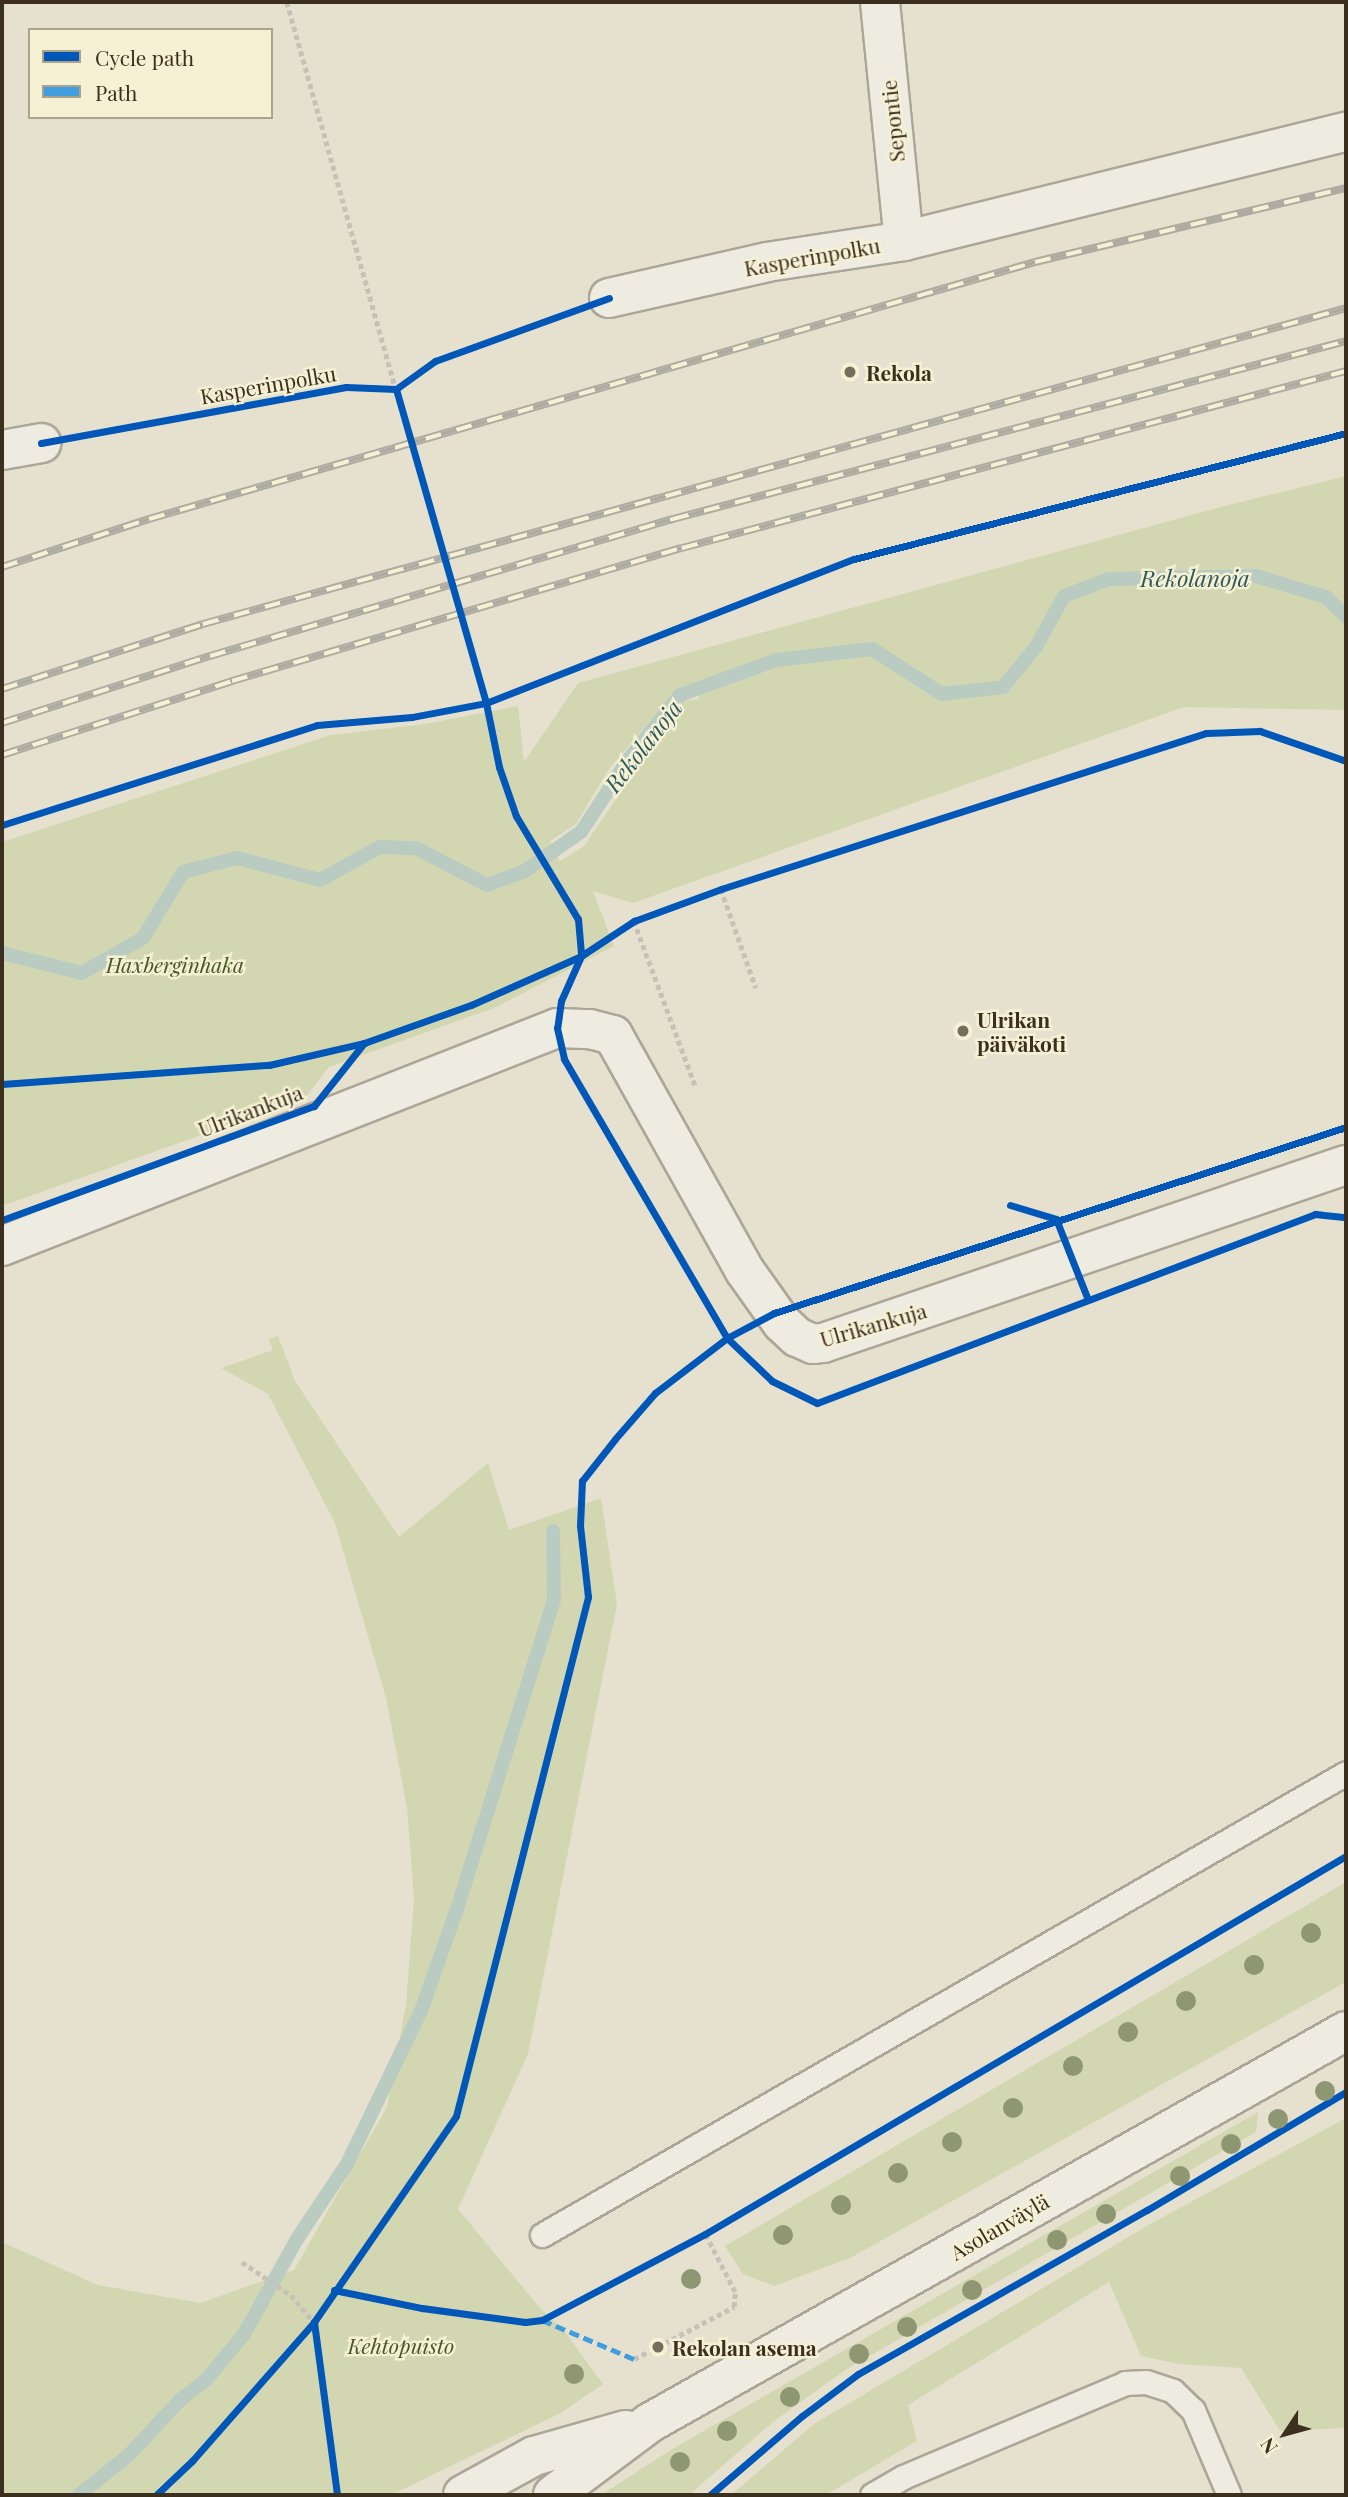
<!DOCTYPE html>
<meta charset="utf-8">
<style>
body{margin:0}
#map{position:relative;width:1348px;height:2497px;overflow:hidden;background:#e6e1cf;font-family:"Playfair Display",serif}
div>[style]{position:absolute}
.green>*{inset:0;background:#d3d7b1}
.stream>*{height:14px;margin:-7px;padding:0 7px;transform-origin:7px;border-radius:7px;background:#baccc2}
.path>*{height:4.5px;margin-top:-2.25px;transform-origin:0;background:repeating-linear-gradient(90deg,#c7c2b8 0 5px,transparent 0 8.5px)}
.roads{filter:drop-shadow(2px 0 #aba698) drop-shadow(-2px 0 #aba698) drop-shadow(0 2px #aba698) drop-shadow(0 -2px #aba698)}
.service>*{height:23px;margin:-11.5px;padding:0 11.5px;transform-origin:11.5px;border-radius:11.5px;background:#eeebe1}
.minor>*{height:38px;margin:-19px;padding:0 19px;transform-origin:19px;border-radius:19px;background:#eeebe1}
.secondary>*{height:38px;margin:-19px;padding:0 19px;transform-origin:19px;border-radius:19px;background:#eeebe1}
.rail>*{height:8px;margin-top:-4px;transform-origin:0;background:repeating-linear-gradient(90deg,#f6f0d5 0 16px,#aeaba1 0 32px);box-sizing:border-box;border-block:2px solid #aeaba1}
.quiet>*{height:5px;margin-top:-2.5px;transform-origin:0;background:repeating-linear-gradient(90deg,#3f9de0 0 10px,transparent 0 15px)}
.cycleway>*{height:7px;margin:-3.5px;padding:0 3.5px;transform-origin:3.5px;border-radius:3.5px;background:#0057b8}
.trees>*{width:20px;height:20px;margin:-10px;border-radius:50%;background:#8e9672}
.dots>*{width:19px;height:19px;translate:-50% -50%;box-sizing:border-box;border:4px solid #f6f0d5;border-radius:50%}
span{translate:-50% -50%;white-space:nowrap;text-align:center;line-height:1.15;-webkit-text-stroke:5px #f6f0d5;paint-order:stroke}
.street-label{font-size:21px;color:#3b2f1f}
.poi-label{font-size:21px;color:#3b2f1f;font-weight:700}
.left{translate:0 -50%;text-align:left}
.park-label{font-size:21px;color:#465825;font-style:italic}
.water-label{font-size:23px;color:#2e595b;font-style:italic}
.frame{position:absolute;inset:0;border:4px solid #3b2f1f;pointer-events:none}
.legend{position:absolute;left:28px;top:28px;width:245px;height:91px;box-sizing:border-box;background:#f6f0d5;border:2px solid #aba38c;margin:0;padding:9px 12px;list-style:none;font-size:21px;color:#3b2f1f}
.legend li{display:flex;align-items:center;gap:14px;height:35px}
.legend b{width:35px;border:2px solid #aba38c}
.north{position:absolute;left:1250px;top:2399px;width:70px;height:70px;-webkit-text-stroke:5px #f6f0d5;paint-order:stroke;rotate:234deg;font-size:19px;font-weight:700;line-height:28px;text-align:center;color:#3b2f1f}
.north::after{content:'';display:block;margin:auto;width:24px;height:32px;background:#3b2f1f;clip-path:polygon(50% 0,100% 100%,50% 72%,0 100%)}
</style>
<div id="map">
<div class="green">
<div style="clip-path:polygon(evenodd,1346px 476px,1346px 710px,1184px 707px,633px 903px,593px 891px,614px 946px,494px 1008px,329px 1067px,305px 1098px,2px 1206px,2px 842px,331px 735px,425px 724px,518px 706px,524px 762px,578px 683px,1217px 508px,1346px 476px,705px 681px,698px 699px,683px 701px,584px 846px,560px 861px,550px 841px,576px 824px,609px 769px,678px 688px,705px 681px)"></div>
<div style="clip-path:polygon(278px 1336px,295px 1381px,399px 1537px,488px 1463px,509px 1530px,601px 1498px,617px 1604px,528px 2054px,458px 2209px,540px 2308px,563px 2329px,603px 2384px,561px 2413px,391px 2495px,2px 2495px,2px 2242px,98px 2285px,200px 2303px,294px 2270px,387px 2107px,406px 2005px,414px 1898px,407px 1808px,386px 1698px,335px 1523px,268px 1394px,221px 1368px,273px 1350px,269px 1339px)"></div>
<div style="clip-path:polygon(1346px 1882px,1346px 1982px,850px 2258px,774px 2286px,743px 2274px,725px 2246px)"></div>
<div style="clip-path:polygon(1258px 2112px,1256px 2132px,847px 2369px,773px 2422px,689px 2495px,601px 2495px,669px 2451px)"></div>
<div style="clip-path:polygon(1346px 2118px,1346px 2428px,1280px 2431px,1241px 2368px,1179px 2364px,1141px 2356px,1109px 2282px,908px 2405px,917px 2441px,826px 2495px,731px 2495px,814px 2424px,1152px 2223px)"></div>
</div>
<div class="stream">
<div style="left:2px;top:953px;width:82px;rotate:14deg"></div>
<div style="left:82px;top:973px;width:70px;rotate:-29.8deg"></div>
<div style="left:143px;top:938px;width:77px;rotate:-58.8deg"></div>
<div style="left:183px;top:872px;width:56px;rotate:-14.5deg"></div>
<div style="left:237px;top:858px;width:86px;rotate:14.8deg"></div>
<div style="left:320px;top:880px;width:68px;rotate:-28.8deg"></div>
<div style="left:380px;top:847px;width:36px;rotate:2deg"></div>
<div style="left:416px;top:848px;width:80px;rotate:27.5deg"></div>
<div style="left:487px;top:885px;width:40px;rotate:-20.2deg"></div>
<div style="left:525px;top:871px;width:68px;rotate:-34.9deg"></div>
<div style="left:581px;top:832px;width:86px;rotate:-56.9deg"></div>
<div style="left:628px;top:760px;width:83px;rotate:-51.3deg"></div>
<div style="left:680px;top:695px;width:102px;rotate:-20deg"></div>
<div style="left:776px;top:660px;width:97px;rotate:-6.5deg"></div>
<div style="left:872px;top:649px;width:83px;rotate:32.7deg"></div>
<div style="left:942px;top:694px;width:61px;rotate:-6.5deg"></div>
<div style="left:1003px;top:687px;width:52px;rotate:-50.5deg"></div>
<div style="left:1036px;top:647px;width:58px;rotate:-61.2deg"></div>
<div style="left:1064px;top:596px;width:48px;rotate:-20.7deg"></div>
<div style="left:1109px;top:579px;width:147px;rotate:-1.2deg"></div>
<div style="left:1256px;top:576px;width:73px;rotate:16.7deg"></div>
<div style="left:1326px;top:597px;width:28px;rotate:45deg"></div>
<div style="left:79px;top:2495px;width:64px;rotate:-38.7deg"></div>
<div style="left:129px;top:2455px;width:75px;rotate:-47.2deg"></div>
<div style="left:180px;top:2400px;width:33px;rotate:-38deg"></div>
<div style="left:206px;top:2380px;width:60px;rotate:-50.4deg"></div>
<div style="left:244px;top:2334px;width:109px;rotate:-60.8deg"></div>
<div style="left:297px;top:2239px;width:90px;rotate:-56.3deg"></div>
<div style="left:347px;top:2164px;width:170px;rotate:-64.2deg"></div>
<div style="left:421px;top:2011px;width:111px;rotate:-70.6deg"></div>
<div style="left:458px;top:1906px;width:322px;rotate:-72.6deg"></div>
<div style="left:554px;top:1599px;width:68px;rotate:-90.8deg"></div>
</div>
<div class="path">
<div style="left:287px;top:2px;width:402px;rotate:74.3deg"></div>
<div style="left:721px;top:889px;width:105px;rotate:70.5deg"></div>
<div style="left:634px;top:921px;width:178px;rotate:69.6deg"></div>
<div style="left:242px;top:2262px;width:59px;rotate:34deg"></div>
<div style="left:291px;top:2295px;width:35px;rotate:50deg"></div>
<div style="left:634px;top:2359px;width:113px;rotate:-27.5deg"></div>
<div style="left:734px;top:2307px;width:15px;rotate:-86deg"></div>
<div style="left:735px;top:2292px;width:65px;rotate:-117.3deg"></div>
</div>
<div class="roads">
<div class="service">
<div style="left:542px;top:2235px;width:927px;rotate:-29.88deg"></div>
<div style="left:872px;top:2495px;width:36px;rotate:-30deg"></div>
<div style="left:903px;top:2477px;width:241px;rotate:-22.9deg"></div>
<div style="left:1125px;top:2383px;width:21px;rotate:-3deg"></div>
<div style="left:1146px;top:2382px;width:28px;rotate:18deg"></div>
<div style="left:1173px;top:2391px;width:28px;rotate:44deg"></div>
<div style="left:1193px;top:2410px;width:92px;rotate:67deg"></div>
</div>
<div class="minor">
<div style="left:880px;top:2px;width:240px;rotate:84.3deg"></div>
<div style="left:609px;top:298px;width:162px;rotate:-12.8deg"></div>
<div style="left:767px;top:262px;width:139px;rotate:-8.7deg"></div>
<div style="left:904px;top:241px;width:455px;rotate:-13.9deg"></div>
<div style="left:2px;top:450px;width:40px;rotate:-10deg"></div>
<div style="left:2px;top:1246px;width:596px;rotate:-21.44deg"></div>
<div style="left:557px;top:1028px;width:33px;rotate:2deg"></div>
<div style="left:590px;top:1029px;width:24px;rotate:15deg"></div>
<div style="left:613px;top:1035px;width:270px;rotate:60.8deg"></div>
<div style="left:745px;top:1271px;width:64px;rotate:54.6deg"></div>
<div style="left:782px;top:1323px;width:21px;rotate:43deg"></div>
<div style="left:797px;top:1337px;width:17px;rotate:24deg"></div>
<div style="left:813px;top:1344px;width:10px;rotate:-6deg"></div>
<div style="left:823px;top:1343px;width:552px;rotate:-18.8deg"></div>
</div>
<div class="secondary">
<div style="left:463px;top:2495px;width:81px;rotate:-28.8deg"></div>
<div style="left:534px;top:2456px;width:95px;rotate:-15.9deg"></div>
<div style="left:553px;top:2495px;width:122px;rotate:-36.7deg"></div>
<div style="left:651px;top:2422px;width:797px;rotate:-29.36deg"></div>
</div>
</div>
<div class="rail">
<div style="left:2px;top:567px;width:155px;rotate:-18.1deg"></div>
<div style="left:149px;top:519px;width:923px;rotate:-16.18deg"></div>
<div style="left:1035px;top:262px;width:320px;rotate:-13.4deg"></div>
<div style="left:2px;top:689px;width:211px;rotate:-17.9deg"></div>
<div style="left:203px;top:624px;width:1186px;rotate:-15.45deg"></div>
<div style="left:2px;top:723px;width:219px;rotate:-17.9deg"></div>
<div style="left:210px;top:656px;width:483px;rotate:-16.5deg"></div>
<div style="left:673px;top:519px;width:696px;rotate:-14.81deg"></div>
<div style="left:2px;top:755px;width:242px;rotate:-17.8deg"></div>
<div style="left:232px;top:681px;width:469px;rotate:-16.5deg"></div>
<div style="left:682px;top:548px;width:687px;rotate:-14.93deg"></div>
</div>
<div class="quiet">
<div style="left:542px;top:2320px;width:100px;rotate:23deg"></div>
</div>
<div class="cycleway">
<div style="left:396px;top:389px;width:327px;rotate:74deg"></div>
<div style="left:486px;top:703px;width:65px;rotate:78.5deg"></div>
<div style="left:499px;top:767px;width:52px;rotate:70.9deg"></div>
<div style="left:516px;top:816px;width:120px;rotate:59deg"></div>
<div style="left:578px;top:919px;width:37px;rotate:85deg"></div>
<div style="left:581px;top:956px;width:49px;rotate:114deg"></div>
<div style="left:561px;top:1001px;width:27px;rotate:98deg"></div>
<div style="left:557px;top:1028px;width:32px;rotate:77deg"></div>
<div style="left:564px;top:1059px;width:323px;rotate:59.7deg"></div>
<div style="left:727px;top:1338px;width:62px;rotate:43.7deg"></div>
<div style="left:772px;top:1381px;width:50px;rotate:26.1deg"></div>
<div style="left:817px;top:1403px;width:533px;rotate:-20.78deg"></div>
<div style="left:1315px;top:1214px;width:31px;rotate:6deg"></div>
<div style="left:41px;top:443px;width:310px;rotate:-10.4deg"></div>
<div style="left:346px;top:387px;width:50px;rotate:2.3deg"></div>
<div style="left:396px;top:389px;width:48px;rotate:-35.7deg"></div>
<div style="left:435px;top:361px;width:185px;rotate:-19.9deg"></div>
<div style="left:2px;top:825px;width:330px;rotate:-17.6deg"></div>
<div style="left:317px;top:725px;width:95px;rotate:-4.8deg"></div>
<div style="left:412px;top:717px;width:75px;rotate:-10.7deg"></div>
<div style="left:486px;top:703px;width:395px;rotate:-21.4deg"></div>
<div style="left:854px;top:559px;width:508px;rotate:-14.36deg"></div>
<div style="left:2px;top:1084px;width:268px;rotate:-4.1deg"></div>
<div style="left:269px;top:1065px;width:98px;rotate:-13deg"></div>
<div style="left:1010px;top:1205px;width:48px;rotate:16.9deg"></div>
<div style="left:1056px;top:1219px;width:87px;rotate:68.4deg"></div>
<div style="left:2px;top:1220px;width:332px;rotate:-20.1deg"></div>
<div style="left:314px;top:1106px;width:80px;rotate:-51.6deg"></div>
<div style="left:364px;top:1043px;width:114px;rotate:-19.6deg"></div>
<div style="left:471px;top:1005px;width:120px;rotate:-24deg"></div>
<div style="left:581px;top:956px;width:64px;rotate:-33.4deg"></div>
<div style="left:634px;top:921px;width:93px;rotate:-20.2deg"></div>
<div style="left:721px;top:889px;width:509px;rotate:-17.83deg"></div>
<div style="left:1206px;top:733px;width:54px;rotate:-2.1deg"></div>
<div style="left:1260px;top:731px;width:91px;rotate:19.2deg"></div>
<div style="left:334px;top:2290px;width:90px;rotate:11.6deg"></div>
<div style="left:422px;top:2308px;width:104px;rotate:7.7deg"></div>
<div style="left:525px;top:2322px;width:17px;rotate:-7deg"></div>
<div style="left:542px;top:2320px;width:184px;rotate:-27.8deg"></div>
<div style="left:705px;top:2234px;width:744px;rotate:-30.53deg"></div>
<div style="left:314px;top:2322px;width:175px;rotate:82.4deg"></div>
<div style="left:156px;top:2495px;width:50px;rotate:-43.4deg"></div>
<div style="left:192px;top:2461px;width:185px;rotate:-48.7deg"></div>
<div style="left:314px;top:2322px;width:250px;rotate:-55.4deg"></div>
<div style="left:456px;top:2116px;width:536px;rotate:-75.73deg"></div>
<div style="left:588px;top:1597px;width:71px;rotate:-96.4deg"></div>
<div style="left:580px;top:1526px;width:45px;rotate:-87.5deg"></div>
<div style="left:582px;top:1481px;width:53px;rotate:-51.8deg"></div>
<div style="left:615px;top:1439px;width:61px;rotate:-49deg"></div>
<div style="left:655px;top:1393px;width:91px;rotate:-37.4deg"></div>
<div style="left:727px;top:1338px;width:53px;rotate:-28deg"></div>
<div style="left:774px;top:1313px;width:601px;rotate:-18.01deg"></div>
<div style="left:710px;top:2495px;width:121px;rotate:-40.7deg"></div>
<div style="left:802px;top:2416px;width:70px;rotate:-36.9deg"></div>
<div style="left:858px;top:2374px;width:332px;rotate:-29.6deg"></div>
<div style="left:1147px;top:2210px;width:231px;rotate:-30.7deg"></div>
</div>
<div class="trees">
<div style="left:1311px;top:1933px"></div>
<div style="left:1254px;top:1965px"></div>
<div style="left:1186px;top:2001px"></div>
<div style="left:1128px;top:2032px"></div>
<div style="left:1073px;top:2066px"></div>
<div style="left:1325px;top:2091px"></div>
<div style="left:1013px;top:2108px"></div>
<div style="left:1278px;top:2119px"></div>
<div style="left:952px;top:2142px"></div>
<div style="left:1231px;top:2144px"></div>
<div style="left:898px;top:2173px"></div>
<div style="left:1180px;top:2176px"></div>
<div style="left:841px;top:2205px"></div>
<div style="left:1106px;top:2214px"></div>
<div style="left:783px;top:2235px"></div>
<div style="left:1057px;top:2240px"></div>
<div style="left:691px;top:2279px"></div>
<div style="left:972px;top:2290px"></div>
<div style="left:907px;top:2327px"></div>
<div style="left:859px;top:2354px"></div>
<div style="left:574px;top:2374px"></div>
<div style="left:790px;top:2397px"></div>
<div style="left:727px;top:2431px"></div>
<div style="left:680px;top:2462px"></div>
</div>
<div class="dots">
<div style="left:850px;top:372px;background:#776d5d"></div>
<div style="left:963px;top:1031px;background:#776d5d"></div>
<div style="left:658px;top:2347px;background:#776d5d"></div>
</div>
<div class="street-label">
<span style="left:892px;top:121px;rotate:-96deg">Sepontie</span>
<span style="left:812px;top:256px;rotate:-10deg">Kasperinpolku</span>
<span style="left:268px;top:384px;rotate:-10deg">Kasperinpolku</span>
<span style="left:250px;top:1110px;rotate:-21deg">Ulrikankuja</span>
<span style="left:873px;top:1324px;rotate:-16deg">Ulrikankuja</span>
<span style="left:999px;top:2226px;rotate:-30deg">Asolanväylä</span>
</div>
<div class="poi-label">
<span class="left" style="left:866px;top:372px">Rekola</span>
<span class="left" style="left:977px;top:1031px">Ulrikan<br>päiväkoti</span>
<span class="left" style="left:672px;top:2347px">Rekolan asema</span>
</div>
<div class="park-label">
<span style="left:175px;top:964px">Haxberginhaka</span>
<span style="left:401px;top:2345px">Kehtopuisto</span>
</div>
<div class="water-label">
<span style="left:1195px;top:578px">Rekolanoja</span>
<span style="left:643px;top:746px;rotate:-52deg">Rekolanoja</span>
</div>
<div class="frame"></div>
<ul class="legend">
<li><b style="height:9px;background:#0057b8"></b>Cycle path</li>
<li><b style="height:9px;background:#3f9de0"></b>Path</li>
</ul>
<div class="north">N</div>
</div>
